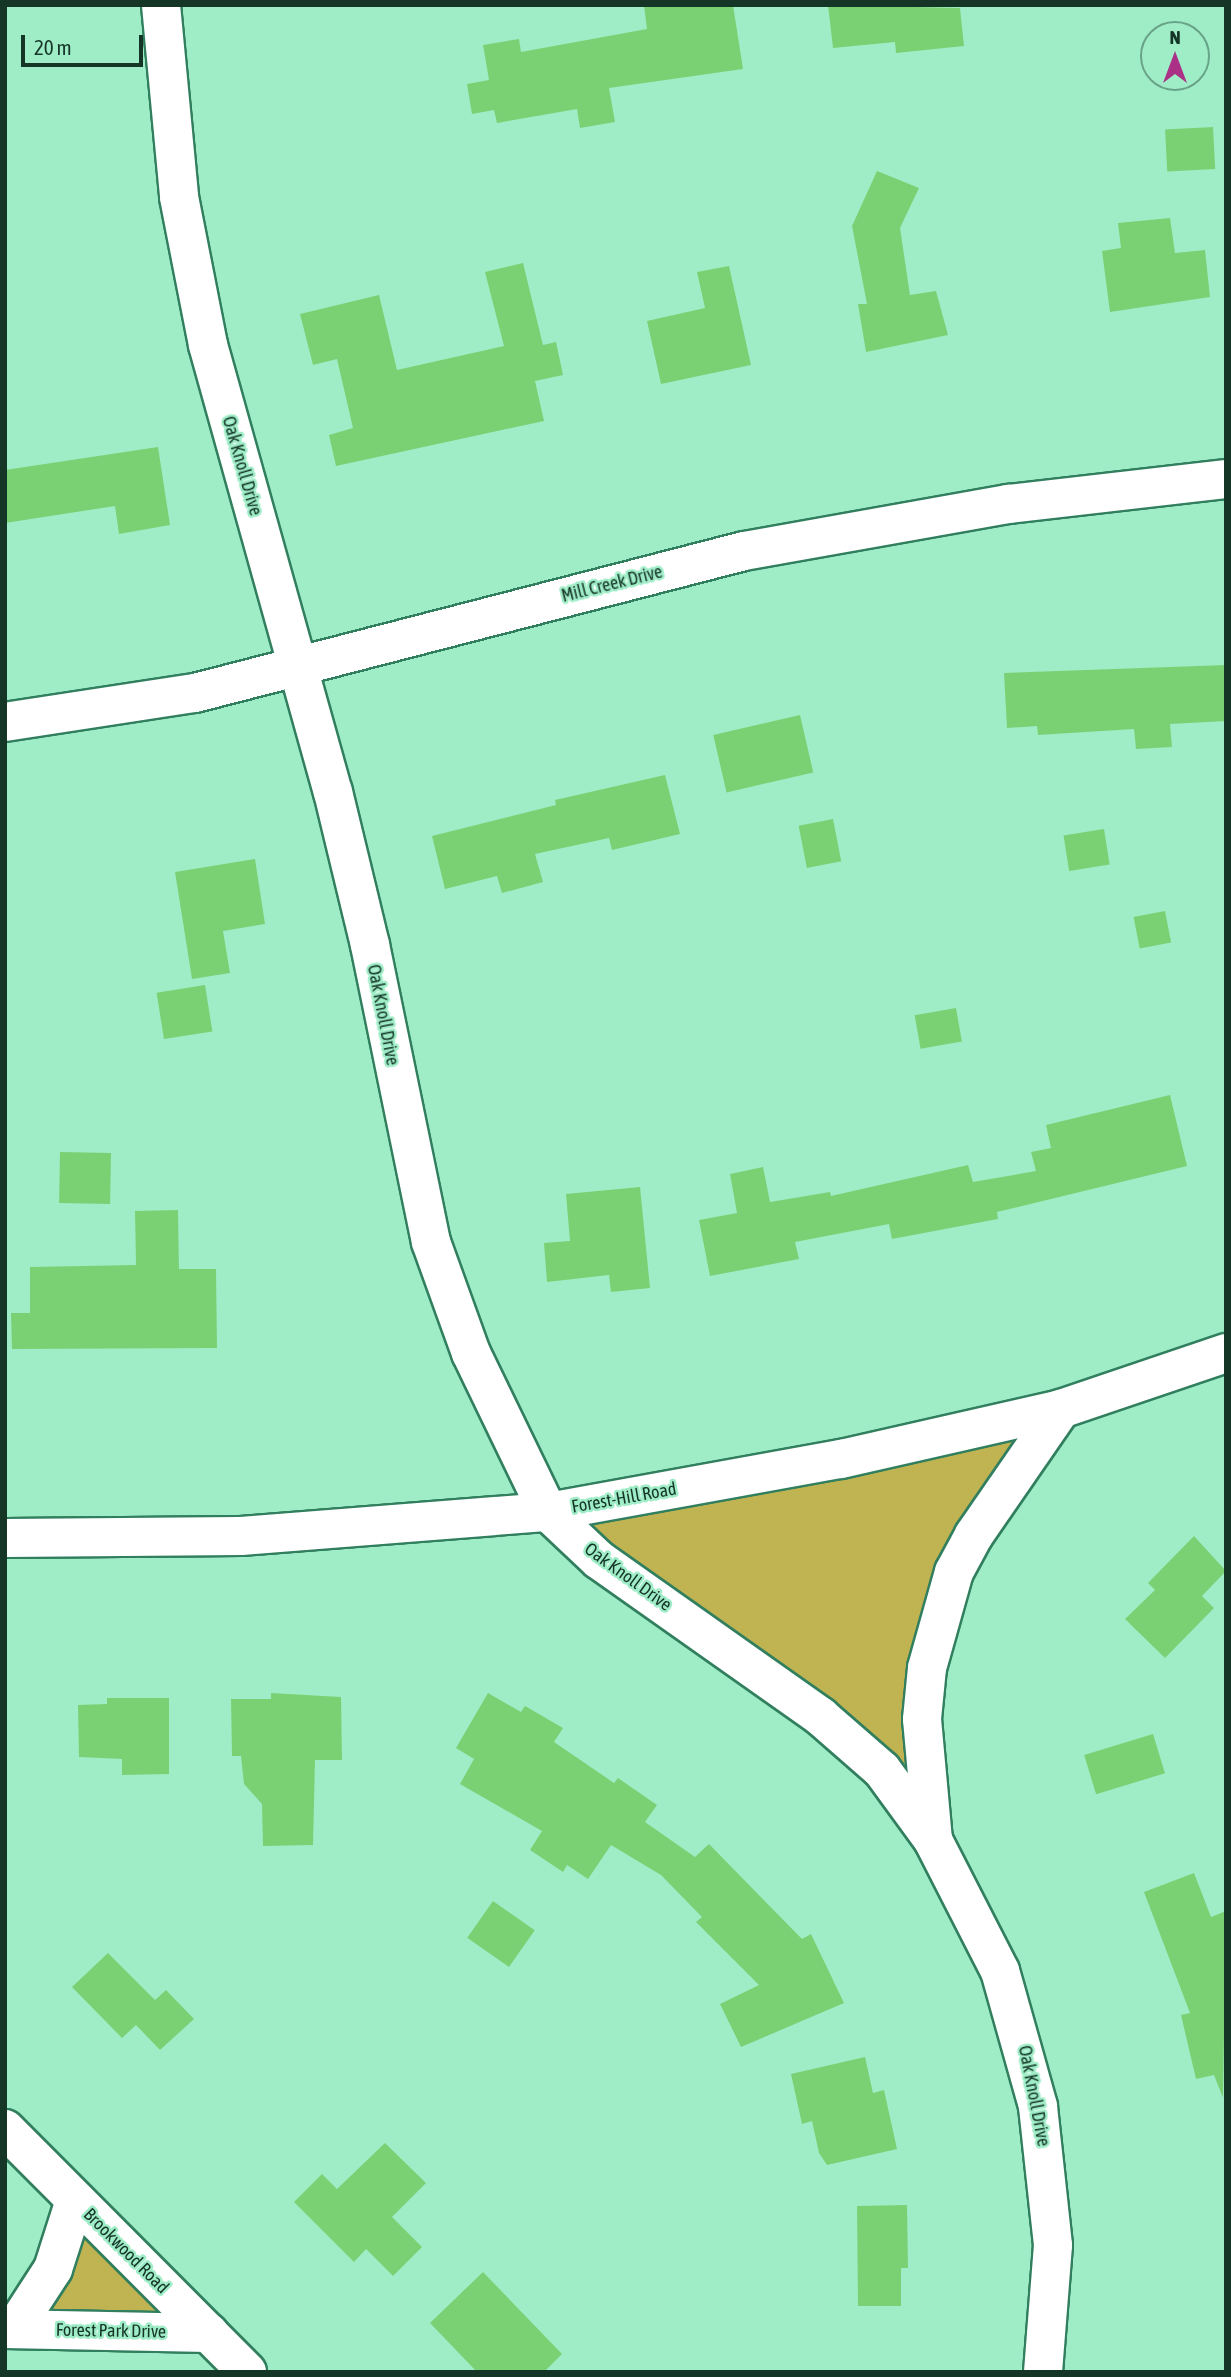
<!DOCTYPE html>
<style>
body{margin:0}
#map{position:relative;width:1231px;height:2377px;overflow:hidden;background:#9fedc7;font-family:"Asap Condensed",sans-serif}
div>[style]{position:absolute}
.green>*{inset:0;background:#c0b452}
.building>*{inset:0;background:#7ad174;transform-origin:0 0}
.roads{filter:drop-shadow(2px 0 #317f5e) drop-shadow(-2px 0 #317f5e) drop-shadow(0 2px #317f5e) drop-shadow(0 -2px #317f5e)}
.minor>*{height:38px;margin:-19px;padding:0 19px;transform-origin:19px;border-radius:19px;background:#fff}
span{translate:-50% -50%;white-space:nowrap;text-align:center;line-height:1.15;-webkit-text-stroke:5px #9fedc7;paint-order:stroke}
.street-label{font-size:18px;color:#153527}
.frame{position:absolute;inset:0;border:7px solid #153527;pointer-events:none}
.north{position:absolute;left:1140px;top:21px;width:70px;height:70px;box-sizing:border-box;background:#9fedc7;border:2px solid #68a387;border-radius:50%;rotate:0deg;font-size:19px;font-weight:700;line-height:28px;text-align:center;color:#153527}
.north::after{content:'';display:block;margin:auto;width:24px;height:32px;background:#ab3186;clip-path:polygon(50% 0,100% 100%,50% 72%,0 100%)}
.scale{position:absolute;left:21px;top:35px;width:122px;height:32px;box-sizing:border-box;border:4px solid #153527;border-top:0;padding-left:9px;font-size:21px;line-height:24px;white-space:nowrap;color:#153527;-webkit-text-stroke:5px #9fedc7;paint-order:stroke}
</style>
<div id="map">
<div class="green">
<div style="clip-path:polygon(1061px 1409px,938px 1619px,933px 1840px,882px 1770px,548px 1512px)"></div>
<div style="clip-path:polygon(75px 2200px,209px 2333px,14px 2329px)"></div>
</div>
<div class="building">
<div style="clip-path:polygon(644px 5px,733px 5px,743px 69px,609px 88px,615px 122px,580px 128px,577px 109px,497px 123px,494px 110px,472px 114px,467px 84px,489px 80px,483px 45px,519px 39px,521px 52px,647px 29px)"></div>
<div style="clip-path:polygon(828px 5px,960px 8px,964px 46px,896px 53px,895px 42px,833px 48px)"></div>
<div style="left:1213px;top:127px;width:42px;height:48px;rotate:87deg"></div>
<div style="clip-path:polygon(877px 171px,919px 188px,900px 228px,910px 295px,936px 291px,948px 335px,866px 352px,858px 304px,867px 304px,852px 226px)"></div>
<div style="clip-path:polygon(1170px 218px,1175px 253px,1205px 250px,1210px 297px,1110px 312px,1102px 251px,1121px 248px,1118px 223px)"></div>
<div style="clip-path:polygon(523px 263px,543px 345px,556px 342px,563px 375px,535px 381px,544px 421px,336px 466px,329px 435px,353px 428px,337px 359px,313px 365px,300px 314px,379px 295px,397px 370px,504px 346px,485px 272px)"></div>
<div style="clip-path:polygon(729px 266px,751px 365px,661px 384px,647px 321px,705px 308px,697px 272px)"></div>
<div style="clip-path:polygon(158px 447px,170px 525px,119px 534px,115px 506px,5px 523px,5px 470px)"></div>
<div style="clip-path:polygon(1226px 665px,1226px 721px,1170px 724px,1172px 747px,1136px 749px,1134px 729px,1038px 735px,1037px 726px,1007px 728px,1004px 673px)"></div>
<div style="left:800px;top:715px;width:59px;height:89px;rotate:77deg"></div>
<div style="clip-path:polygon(665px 775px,680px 834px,612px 850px,609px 838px,535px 854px,543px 882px,502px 893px,497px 876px,445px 889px,432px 836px,556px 805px,555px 800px)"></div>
<div style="left:833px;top:819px;width:43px;height:35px;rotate:79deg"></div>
<div style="left:1104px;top:829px;width:36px;height:41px;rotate:81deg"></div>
<div style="clip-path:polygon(255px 859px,265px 924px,223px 931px,230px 973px,192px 979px,175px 872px)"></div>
<div style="left:1165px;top:911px;width:32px;height:32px;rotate:79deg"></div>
<div style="left:205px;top:985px;width:47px;height:49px;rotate:81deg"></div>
<div style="left:956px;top:1008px;width:34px;height:42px;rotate:80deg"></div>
<div style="clip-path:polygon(1170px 1095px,1187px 1166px,997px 1212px,998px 1219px,892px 1239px,889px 1224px,795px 1242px,799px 1259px,710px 1276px,699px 1220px,737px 1213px,730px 1174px,763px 1167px,770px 1202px,830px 1192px,831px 1196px,968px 1165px,973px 1182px,1036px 1171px,1031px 1152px,1051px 1148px,1046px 1125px)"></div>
<div style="left:60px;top:1152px;width:51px;height:51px;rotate:1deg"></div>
<div style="clip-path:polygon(640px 1187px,650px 1288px,611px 1292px,609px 1275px,547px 1282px,544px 1243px,570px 1241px,566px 1194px)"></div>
<div style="clip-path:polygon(178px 1210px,179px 1269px,216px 1269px,217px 1348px,12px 1349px,11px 1313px,30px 1313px,30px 1267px,136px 1265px,135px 1211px)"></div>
<div style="clip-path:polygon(1194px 1536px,1226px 1571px,1202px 1596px,1214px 1608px,1165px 1658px,1125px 1619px,1155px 1590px,1148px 1583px)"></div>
<div style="clip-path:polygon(271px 1693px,341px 1697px,342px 1760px,315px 1760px,313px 1845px,263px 1846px,262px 1804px,244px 1784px,241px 1756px,232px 1756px,231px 1699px,271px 1699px)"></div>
<div style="clip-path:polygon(488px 1693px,521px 1712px,525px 1706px,563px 1728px,554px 1742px,614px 1783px,618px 1778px,657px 1805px,645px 1822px,695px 1857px,709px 1844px,802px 1939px,811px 1934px,844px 2003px,741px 2047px,720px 2004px,759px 1985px,696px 1922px,702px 1917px,661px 1875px,611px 1845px,588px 1879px,567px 1865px,563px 1872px,530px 1850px,542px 1831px,460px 1784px,474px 1759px,456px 1748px)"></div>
<div style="clip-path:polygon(107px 1698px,169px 1698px,169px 1774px,122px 1775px,122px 1759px,79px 1757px,78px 1705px,107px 1704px)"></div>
<div style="left:1153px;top:1734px;width:41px;height:72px;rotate:73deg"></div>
<div style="clip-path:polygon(1194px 1873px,1211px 1917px,1226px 1911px,1223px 2098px,1214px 2075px,1196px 2079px,1181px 2015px,1190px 2013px,1144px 1892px)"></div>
<div style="left:493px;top:1901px;width:51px;height:45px;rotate:35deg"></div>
<div style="clip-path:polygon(108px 1953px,155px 2000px,166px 1990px,194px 2019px,160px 2050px,136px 2025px,122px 2038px,72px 1987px)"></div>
<div style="clip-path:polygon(865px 2057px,873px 2093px,884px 2090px,897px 2149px,827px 2165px,819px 2153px,812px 2121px,802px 2124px,791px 2074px)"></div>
<div style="clip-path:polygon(385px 2143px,426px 2183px,392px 2217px,422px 2247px,393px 2276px,366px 2249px,354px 2262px,294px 2202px,322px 2174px,337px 2189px)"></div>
<div style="clip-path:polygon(907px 2205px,908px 2268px,901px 2268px,901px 2306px,858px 2306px,857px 2206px)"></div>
<div style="clip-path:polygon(483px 2272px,562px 2354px,544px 2372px,477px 2372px,430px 2323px)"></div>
</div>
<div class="roads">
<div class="minor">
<div style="left:161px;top:5px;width:193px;rotate:84.6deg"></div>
<div style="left:179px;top:197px;width:151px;rotate:78.9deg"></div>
<div style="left:208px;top:345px;width:464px;rotate:74.4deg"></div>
<div style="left:333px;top:792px;width:157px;rotate:76.4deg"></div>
<div style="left:370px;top:945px;width:303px;rotate:78.4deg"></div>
<div style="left:431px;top:1242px;width:118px;rotate:70.2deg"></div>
<div style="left:471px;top:1353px;width:177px;rotate:64.2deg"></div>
<div style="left:548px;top:1512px;width:70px;rotate:43.3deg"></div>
<div style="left:599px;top:1560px;width:271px;rotate:35.2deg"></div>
<div style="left:820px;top:1716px;width:82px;rotate:41.1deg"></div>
<div style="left:882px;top:1770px;width:87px;rotate:53.9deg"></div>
<div style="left:5px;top:722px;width:192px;rotate:-8.7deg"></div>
<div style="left:195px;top:693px;width:567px;rotate:-14.5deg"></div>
<div style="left:744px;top:551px;width:269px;rotate:-10.1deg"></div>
<div style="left:1009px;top:504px;width:218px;rotate:-6.6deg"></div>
<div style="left:5px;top:1538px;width:236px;rotate:-0.5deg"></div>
<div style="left:241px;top:1536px;width:308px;rotate:-4.5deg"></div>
<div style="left:548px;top:1512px;width:298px;rotate:-10.3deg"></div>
<div style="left:841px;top:1459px;width:226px;rotate:-12.8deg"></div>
<div style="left:1061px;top:1409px;width:174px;rotate:-18.7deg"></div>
<div style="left:5px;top:2129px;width:343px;rotate:45.1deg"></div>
<div style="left:5px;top:2329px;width:204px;rotate:1.1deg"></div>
<div style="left:14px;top:2329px;width:72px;rotate:-57deg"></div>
<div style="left:53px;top:2269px;width:72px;rotate:-72.3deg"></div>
<div style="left:1043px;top:2372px;width:127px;rotate:-85.5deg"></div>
<div style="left:1053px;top:2245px;width:140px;rotate:-96.2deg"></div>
<div style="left:1038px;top:2106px;width:140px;rotate:-105.7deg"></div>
<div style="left:1000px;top:1971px;width:147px;rotate:-117.1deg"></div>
<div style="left:933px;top:1840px;width:121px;rotate:-95.2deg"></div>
<div style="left:922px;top:1719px;width:51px;rotate:-84.4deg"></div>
<div style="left:927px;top:1668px;width:100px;rotate:-74.3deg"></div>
<div style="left:954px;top:1572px;width:42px;rotate:-61.6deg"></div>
<div style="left:974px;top:1535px;width:153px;rotate:-55.4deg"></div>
</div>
</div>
<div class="street-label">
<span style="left:242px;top:466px;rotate:74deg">Oak Knoll Drive</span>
<span style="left:612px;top:584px;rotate:-14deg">Mill Creek Drive</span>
<span style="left:383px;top:1015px;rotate:79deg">Oak Knoll Drive</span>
<span style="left:624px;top:1498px;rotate:-10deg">Forest-Hill Road</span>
<span style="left:628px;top:1577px;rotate:36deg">Oak Knoll Drive</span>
<span style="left:1034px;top:2096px;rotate:79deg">Oak Knoll Drive</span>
<span style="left:126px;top:2251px;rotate:45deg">Brookwood Road</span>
<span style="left:111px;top:2331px;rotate:1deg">Forest Park Drive</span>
</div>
<div class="frame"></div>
<div class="north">N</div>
<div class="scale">20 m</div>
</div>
